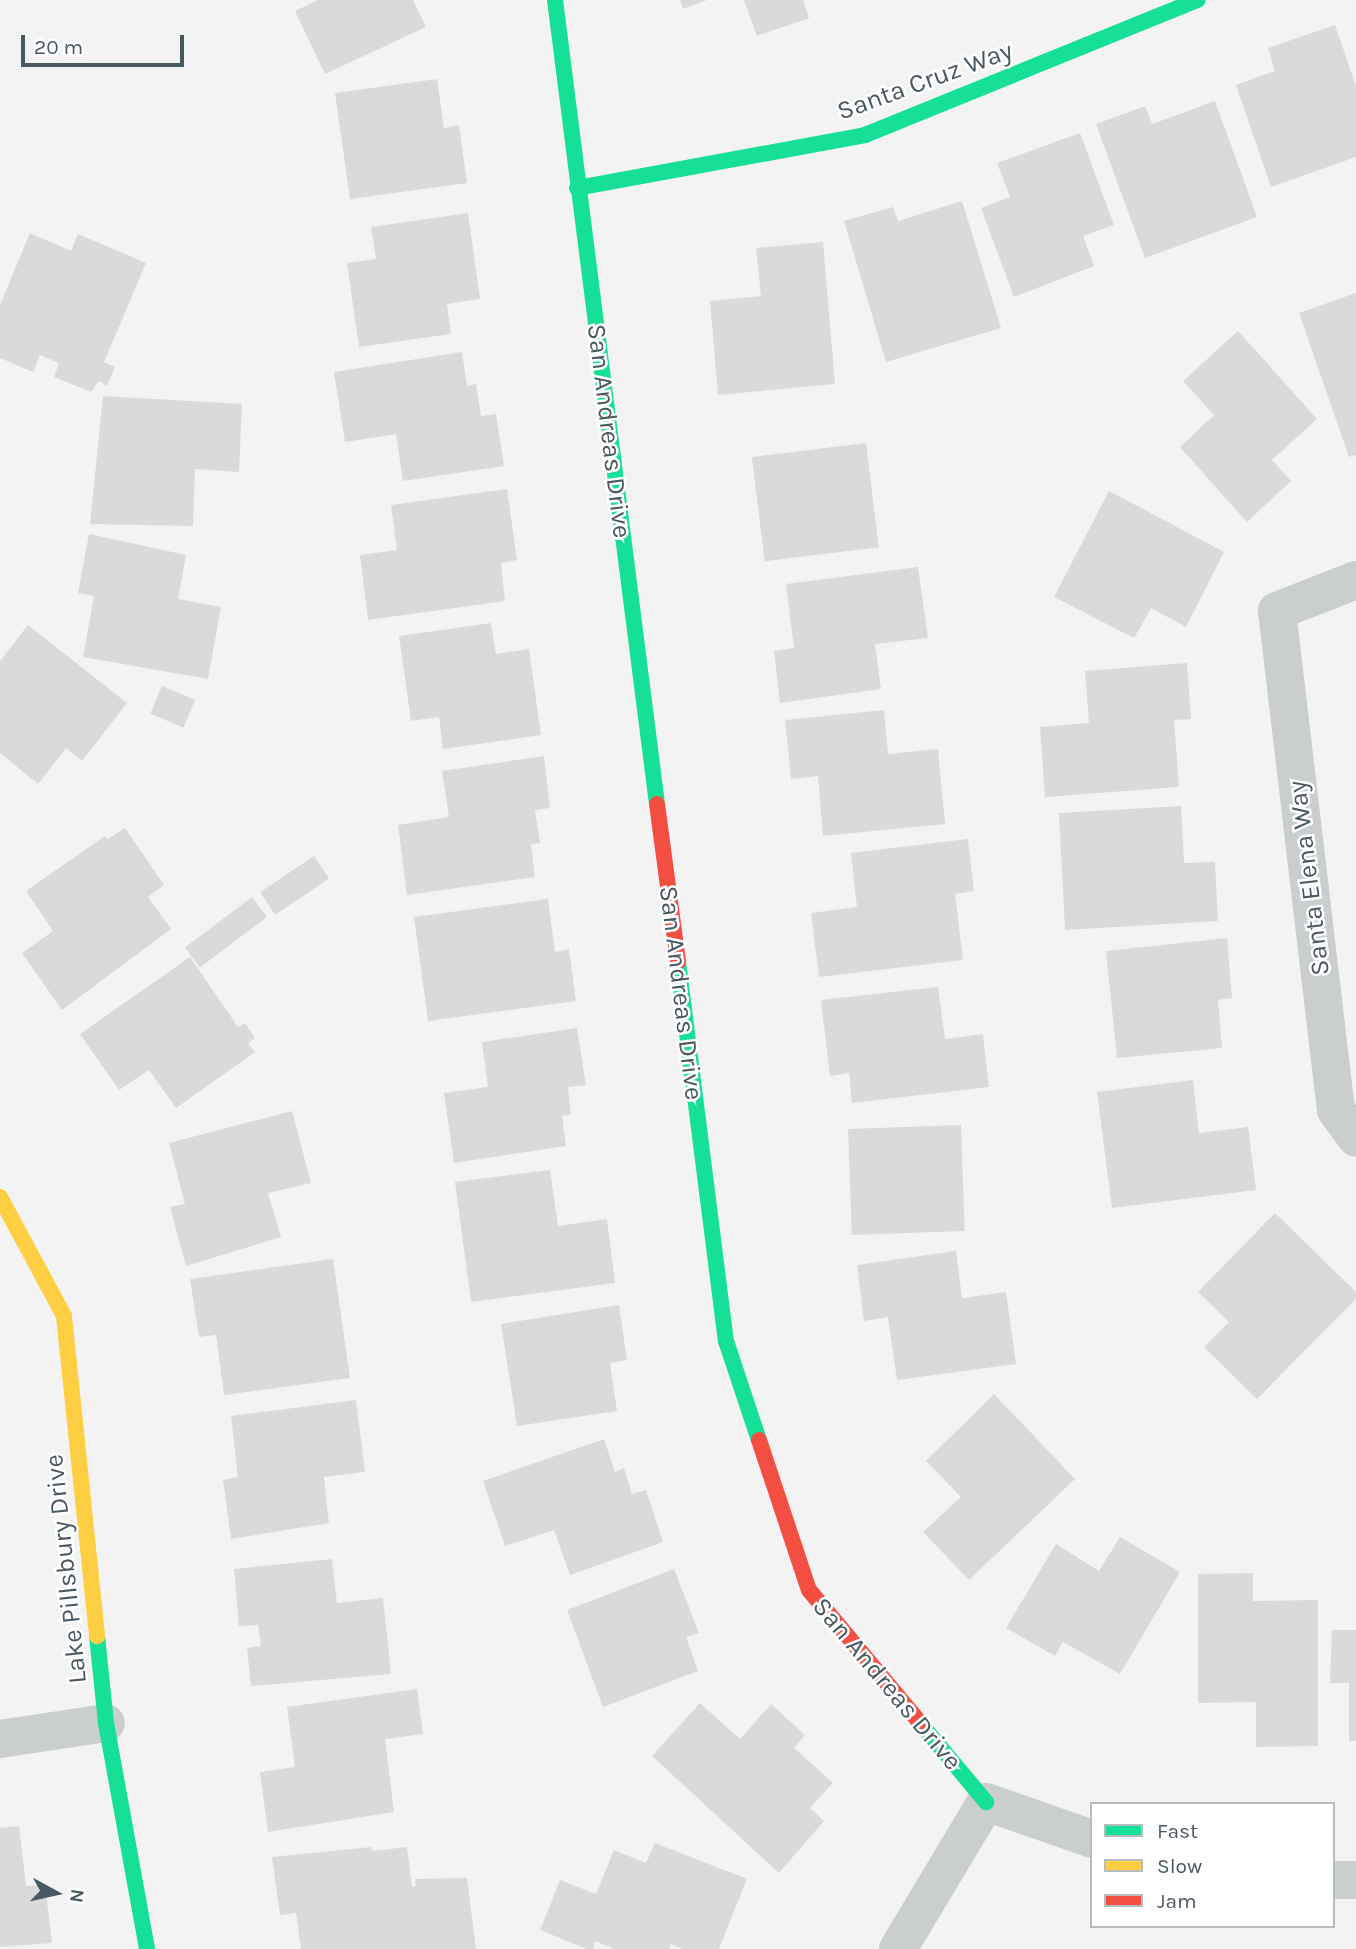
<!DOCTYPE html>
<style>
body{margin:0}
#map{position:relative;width:1356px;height:1949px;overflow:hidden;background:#f3f3f3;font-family:Karla,sans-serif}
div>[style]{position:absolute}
.building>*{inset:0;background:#d9dbdb;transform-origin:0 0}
.street>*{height:38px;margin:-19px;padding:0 19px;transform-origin:19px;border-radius:19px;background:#cacecf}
.fast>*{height:16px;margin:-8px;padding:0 8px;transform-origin:8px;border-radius:8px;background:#16e098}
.slow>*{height:16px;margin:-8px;padding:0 8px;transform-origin:8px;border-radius:8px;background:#ffcf43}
.jam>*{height:16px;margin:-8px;padding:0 8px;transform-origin:8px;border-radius:8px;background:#f24e42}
span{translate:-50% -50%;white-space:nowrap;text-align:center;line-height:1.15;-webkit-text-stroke:5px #fff;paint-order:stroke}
.street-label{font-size:26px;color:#495961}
.legend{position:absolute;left:1090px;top:1802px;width:245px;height:126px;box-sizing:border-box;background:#fff;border:2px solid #b6bdc0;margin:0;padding:9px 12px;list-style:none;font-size:21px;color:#495961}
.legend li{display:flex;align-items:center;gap:14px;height:35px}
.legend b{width:35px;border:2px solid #b6bdc0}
.north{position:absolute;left:21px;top:1858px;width:70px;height:70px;-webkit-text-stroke:5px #fff;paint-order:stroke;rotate:98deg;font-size:19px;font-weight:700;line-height:28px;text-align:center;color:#495961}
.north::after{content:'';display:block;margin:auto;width:24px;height:32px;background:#495961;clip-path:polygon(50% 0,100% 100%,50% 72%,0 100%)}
.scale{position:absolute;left:21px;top:35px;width:163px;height:32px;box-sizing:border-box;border:4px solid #495961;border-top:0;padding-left:9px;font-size:21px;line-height:24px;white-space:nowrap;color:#495961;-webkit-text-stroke:5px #fff;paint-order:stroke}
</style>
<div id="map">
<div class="building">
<div style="clip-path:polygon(318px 0,413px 0,426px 27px,325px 74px,295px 11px)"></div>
<div style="clip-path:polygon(680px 0,707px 0,683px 9px)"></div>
<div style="clip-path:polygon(744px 0,803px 0,809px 18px,757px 36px)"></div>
<div style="clip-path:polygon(1335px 25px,1356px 86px,1356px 157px,1271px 187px,1236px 85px,1275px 71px,1268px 48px)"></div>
<div style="clip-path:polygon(437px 79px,444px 128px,459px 125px,467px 183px,350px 199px,335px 93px)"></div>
<div style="clip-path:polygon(1215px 101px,1257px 217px,1145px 258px,1096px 124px,1145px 106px,1152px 124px)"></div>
<div style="clip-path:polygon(1080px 133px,1114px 225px,1083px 236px,1094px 266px,1014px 297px,981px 208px,1010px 197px,997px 163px)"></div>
<div style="clip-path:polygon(962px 201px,1001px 328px,886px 362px,844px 221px,893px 207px,898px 221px)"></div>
<div style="clip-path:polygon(468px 213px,480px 299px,447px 304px,451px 334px,359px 347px,347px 263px,376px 259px,371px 227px)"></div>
<div style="clip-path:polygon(30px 233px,71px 251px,78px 234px,146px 263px,104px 362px,115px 367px,107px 386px,99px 381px,91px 392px,54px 377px,59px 363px,40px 355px,33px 372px,0 358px,0 305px)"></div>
<div style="clip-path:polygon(823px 242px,835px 384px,718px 395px,710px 301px,761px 296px,756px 248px)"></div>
<div style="clip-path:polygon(1356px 293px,1356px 455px,1349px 457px,1299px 313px)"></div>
<div style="clip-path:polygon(1238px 331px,1317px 419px,1272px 460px,1291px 481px,1247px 522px,1180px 447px,1214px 415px,1183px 381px)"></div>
<div style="clip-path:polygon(462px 352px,467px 386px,476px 384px,481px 416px,496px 414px,504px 466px,403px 481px,396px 434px,345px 442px,334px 372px)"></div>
<div style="clip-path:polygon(103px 396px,242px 404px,239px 472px,195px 469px,193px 526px,90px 524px)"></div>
<div style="left:866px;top:443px;width:105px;height:115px;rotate:83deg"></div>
<div style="clip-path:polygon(507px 489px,517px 560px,501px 563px,505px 601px,368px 620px,360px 555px,397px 550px,391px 505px)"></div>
<div style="clip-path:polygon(1109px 491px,1224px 552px,1186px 627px,1151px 608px,1134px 638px,1054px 597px)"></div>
<div style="clip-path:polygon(89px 534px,186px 555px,178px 599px,221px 607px,208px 679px,83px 657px,94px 596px,78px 593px)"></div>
<div style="clip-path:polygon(918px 567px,928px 638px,875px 644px,881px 689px,780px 703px,774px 651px,794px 648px,786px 584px)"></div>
<div style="clip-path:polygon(491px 623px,496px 654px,529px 649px,541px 735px,443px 749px,439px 717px,411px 721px,399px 636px)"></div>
<div style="clip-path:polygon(28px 625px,127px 703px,82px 761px,66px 748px,38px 784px,0 753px,0 661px)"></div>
<div style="clip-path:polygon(1187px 663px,1191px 719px,1174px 720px,1179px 787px,1045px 797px,1040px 727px,1089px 723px,1085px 671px)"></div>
<div style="left:162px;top:686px;width:36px;height:30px;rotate:23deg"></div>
<div style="clip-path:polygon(884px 710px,888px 754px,938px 749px,945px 824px,823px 836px,818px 776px,791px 779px,785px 720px)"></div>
<div style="clip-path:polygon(544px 756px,550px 808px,535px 810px,540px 843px,531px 844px,535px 877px,407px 895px,398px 825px,449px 817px,442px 771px)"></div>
<div style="clip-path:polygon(1181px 806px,1184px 863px,1215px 862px,1218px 921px,1065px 930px,1059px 813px)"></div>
<div style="clip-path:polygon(125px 828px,164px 885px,148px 897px,171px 929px,62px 1010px,22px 953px,53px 931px,26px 891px,105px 836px,108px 839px)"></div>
<div style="clip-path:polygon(968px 839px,974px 891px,955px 894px,963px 960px,819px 977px,811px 913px,857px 907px,851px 853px)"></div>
<div style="left:314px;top:856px;width:27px;height:65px;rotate:56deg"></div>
<div style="left:252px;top:897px;width:25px;height:84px;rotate:53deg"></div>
<div style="clip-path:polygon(548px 899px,555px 952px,569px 949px,576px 1001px,428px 1021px,414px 917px)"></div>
<div style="clip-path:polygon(1227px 938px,1232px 998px,1218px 1000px,1222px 1048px,1117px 1058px,1106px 951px)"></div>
<div style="clip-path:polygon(190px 957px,238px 1027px,245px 1023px,255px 1038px,248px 1043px,255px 1052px,176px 1108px,149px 1070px,119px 1090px,80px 1034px)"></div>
<div style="clip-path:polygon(938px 987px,945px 1039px,983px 1034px,989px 1087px,852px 1103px,849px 1073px,830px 1076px,821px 1000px)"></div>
<div style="clip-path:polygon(577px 1028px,586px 1085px,568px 1087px,571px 1115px,562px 1116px,566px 1146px,454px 1163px,444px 1093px,488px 1087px,482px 1042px)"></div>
<div style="clip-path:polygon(1193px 1080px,1199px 1133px,1248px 1127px,1256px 1190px,1112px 1208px,1097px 1092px)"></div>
<div style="clip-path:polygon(292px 1111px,311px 1183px,268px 1193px,281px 1237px,186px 1266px,170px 1207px,185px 1204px,169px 1143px)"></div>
<div style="left:961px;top:1125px;width:106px;height:113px;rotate:88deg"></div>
<div style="clip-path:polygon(550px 1170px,558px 1226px,607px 1219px,615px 1283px,471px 1302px,455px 1182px)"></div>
<div style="clip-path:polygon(1275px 1213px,1356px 1292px,1356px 1299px,1257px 1399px,1204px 1347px,1229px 1322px,1198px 1292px)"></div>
<div style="clip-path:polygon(956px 1251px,962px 1298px,1006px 1292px,1016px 1364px,897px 1380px,888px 1317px,864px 1321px,857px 1265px)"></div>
<div style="clip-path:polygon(333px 1259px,350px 1378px,224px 1395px,216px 1335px,199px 1337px,190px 1279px)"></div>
<div style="clip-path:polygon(619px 1305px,627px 1360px,610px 1363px,617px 1411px,517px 1426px,501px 1324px)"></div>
<div style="clip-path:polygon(994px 1394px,1075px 1479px,969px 1580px,923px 1532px,961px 1497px,926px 1461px)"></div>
<div style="clip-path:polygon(356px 1400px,365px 1472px,324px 1477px,329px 1523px,231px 1539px,223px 1480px,238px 1477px,231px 1416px)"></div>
<div style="clip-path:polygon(604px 1439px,615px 1472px,624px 1468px,632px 1494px,646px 1490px,663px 1542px,570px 1575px,554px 1530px,505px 1546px,483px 1481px)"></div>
<div style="clip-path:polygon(1120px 1537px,1180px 1572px,1120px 1674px,1063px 1642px,1055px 1656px,1006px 1628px,1056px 1544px,1099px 1571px)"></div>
<div style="clip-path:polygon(332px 1559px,337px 1603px,383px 1598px,391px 1674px,251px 1686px,247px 1648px,261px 1646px,258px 1625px,239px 1626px,234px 1569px)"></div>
<div style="clip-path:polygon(674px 1569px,699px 1633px,686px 1637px,698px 1671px,603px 1707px,567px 1610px)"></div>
<div style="clip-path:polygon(1253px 1573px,1253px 1601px,1318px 1600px,1318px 1746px,1256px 1747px,1256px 1702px,1198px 1703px,1198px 1574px)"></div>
<div style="clip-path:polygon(1332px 1630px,1356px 1630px,1356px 1741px,1349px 1741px,1349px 1683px,1330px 1683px)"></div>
<div style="clip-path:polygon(417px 1689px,423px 1734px,385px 1739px,394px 1812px,268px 1832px,260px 1772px,295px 1767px,287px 1707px)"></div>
<div style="clip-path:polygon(700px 1703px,740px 1739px,771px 1704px,805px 1735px,794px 1748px,833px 1783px,810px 1808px,824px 1821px,779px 1873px,652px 1756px)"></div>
<div style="clip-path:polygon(19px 1826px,26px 1886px,45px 1885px,52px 1943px,0 1947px,0 1828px)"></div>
<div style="clip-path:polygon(655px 1843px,747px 1879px,719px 1949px,683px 1949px,671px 1944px,669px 1949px,614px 1949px,595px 1941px,593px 1949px,587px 1949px,540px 1930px,560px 1880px,596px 1894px,614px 1850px,646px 1863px)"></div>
<div style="clip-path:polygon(371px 1847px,372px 1851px,407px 1847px,412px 1887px,416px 1886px,415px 1879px,467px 1878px,476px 1949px,301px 1949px,296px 1913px,280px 1915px,272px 1857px)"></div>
</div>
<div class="street">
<div style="left:1356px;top:580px;width:85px;rotate:158.6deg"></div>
<div style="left:1277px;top:611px;width:502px;rotate:83.26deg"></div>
<div style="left:1336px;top:1110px;width:34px;rotate:54deg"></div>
<div style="left:0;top:1739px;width:107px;rotate:-8.6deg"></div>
<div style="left:1333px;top:1880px;width:23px"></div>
<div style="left:898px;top:1949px;width:171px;rotate:-59.1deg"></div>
<div style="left:986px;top:1802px;width:112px;rotate:19.2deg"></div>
</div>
<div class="fast">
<div style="left:555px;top:0;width:810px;rotate:82.77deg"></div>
<div style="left:577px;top:188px;width:293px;rotate:-10.4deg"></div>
<div style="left:865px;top:135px;width:359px;rotate:-22.1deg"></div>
<div style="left:678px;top:962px;width:382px;rotate:82.8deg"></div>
<div style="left:726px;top:1341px;width:104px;rotate:71.6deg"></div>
<div style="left:97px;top:1636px;width:87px;rotate:84.1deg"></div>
<div style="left:106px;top:1723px;width:230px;rotate:79.7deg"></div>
<div style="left:921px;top:1724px;width:102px;rotate:50.2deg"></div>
</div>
<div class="slow">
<div style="left:0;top:1197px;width:135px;rotate:61.7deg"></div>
<div style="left:64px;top:1316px;width:322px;rotate:84.1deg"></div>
</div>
<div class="jam">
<div style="left:657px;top:804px;width:159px;rotate:82.4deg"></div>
<div style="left:759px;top:1440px;width:158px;rotate:71.6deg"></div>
<div style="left:809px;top:1590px;width:175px;rotate:50.1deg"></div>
</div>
<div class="street-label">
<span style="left:925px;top:81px;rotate:-20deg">Santa Cruz Way</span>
<span style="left:609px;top:431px;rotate:83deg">San Andreas Drive</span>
<span style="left:1309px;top:878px;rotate:-97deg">Santa Elena Way</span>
<span style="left:681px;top:993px;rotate:83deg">San Andreas Drive</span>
<span style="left:66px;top:1569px;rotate:-96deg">Lake Pillsbury Drive</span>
<span style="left:887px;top:1684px;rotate:50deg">San Andreas Drive</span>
</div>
<ul class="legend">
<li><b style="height:9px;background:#16e098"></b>Fast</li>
<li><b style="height:9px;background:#ffcf43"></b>Slow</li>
<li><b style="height:9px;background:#f24e42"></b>Jam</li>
</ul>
<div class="north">N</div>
<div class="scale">20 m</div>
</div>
